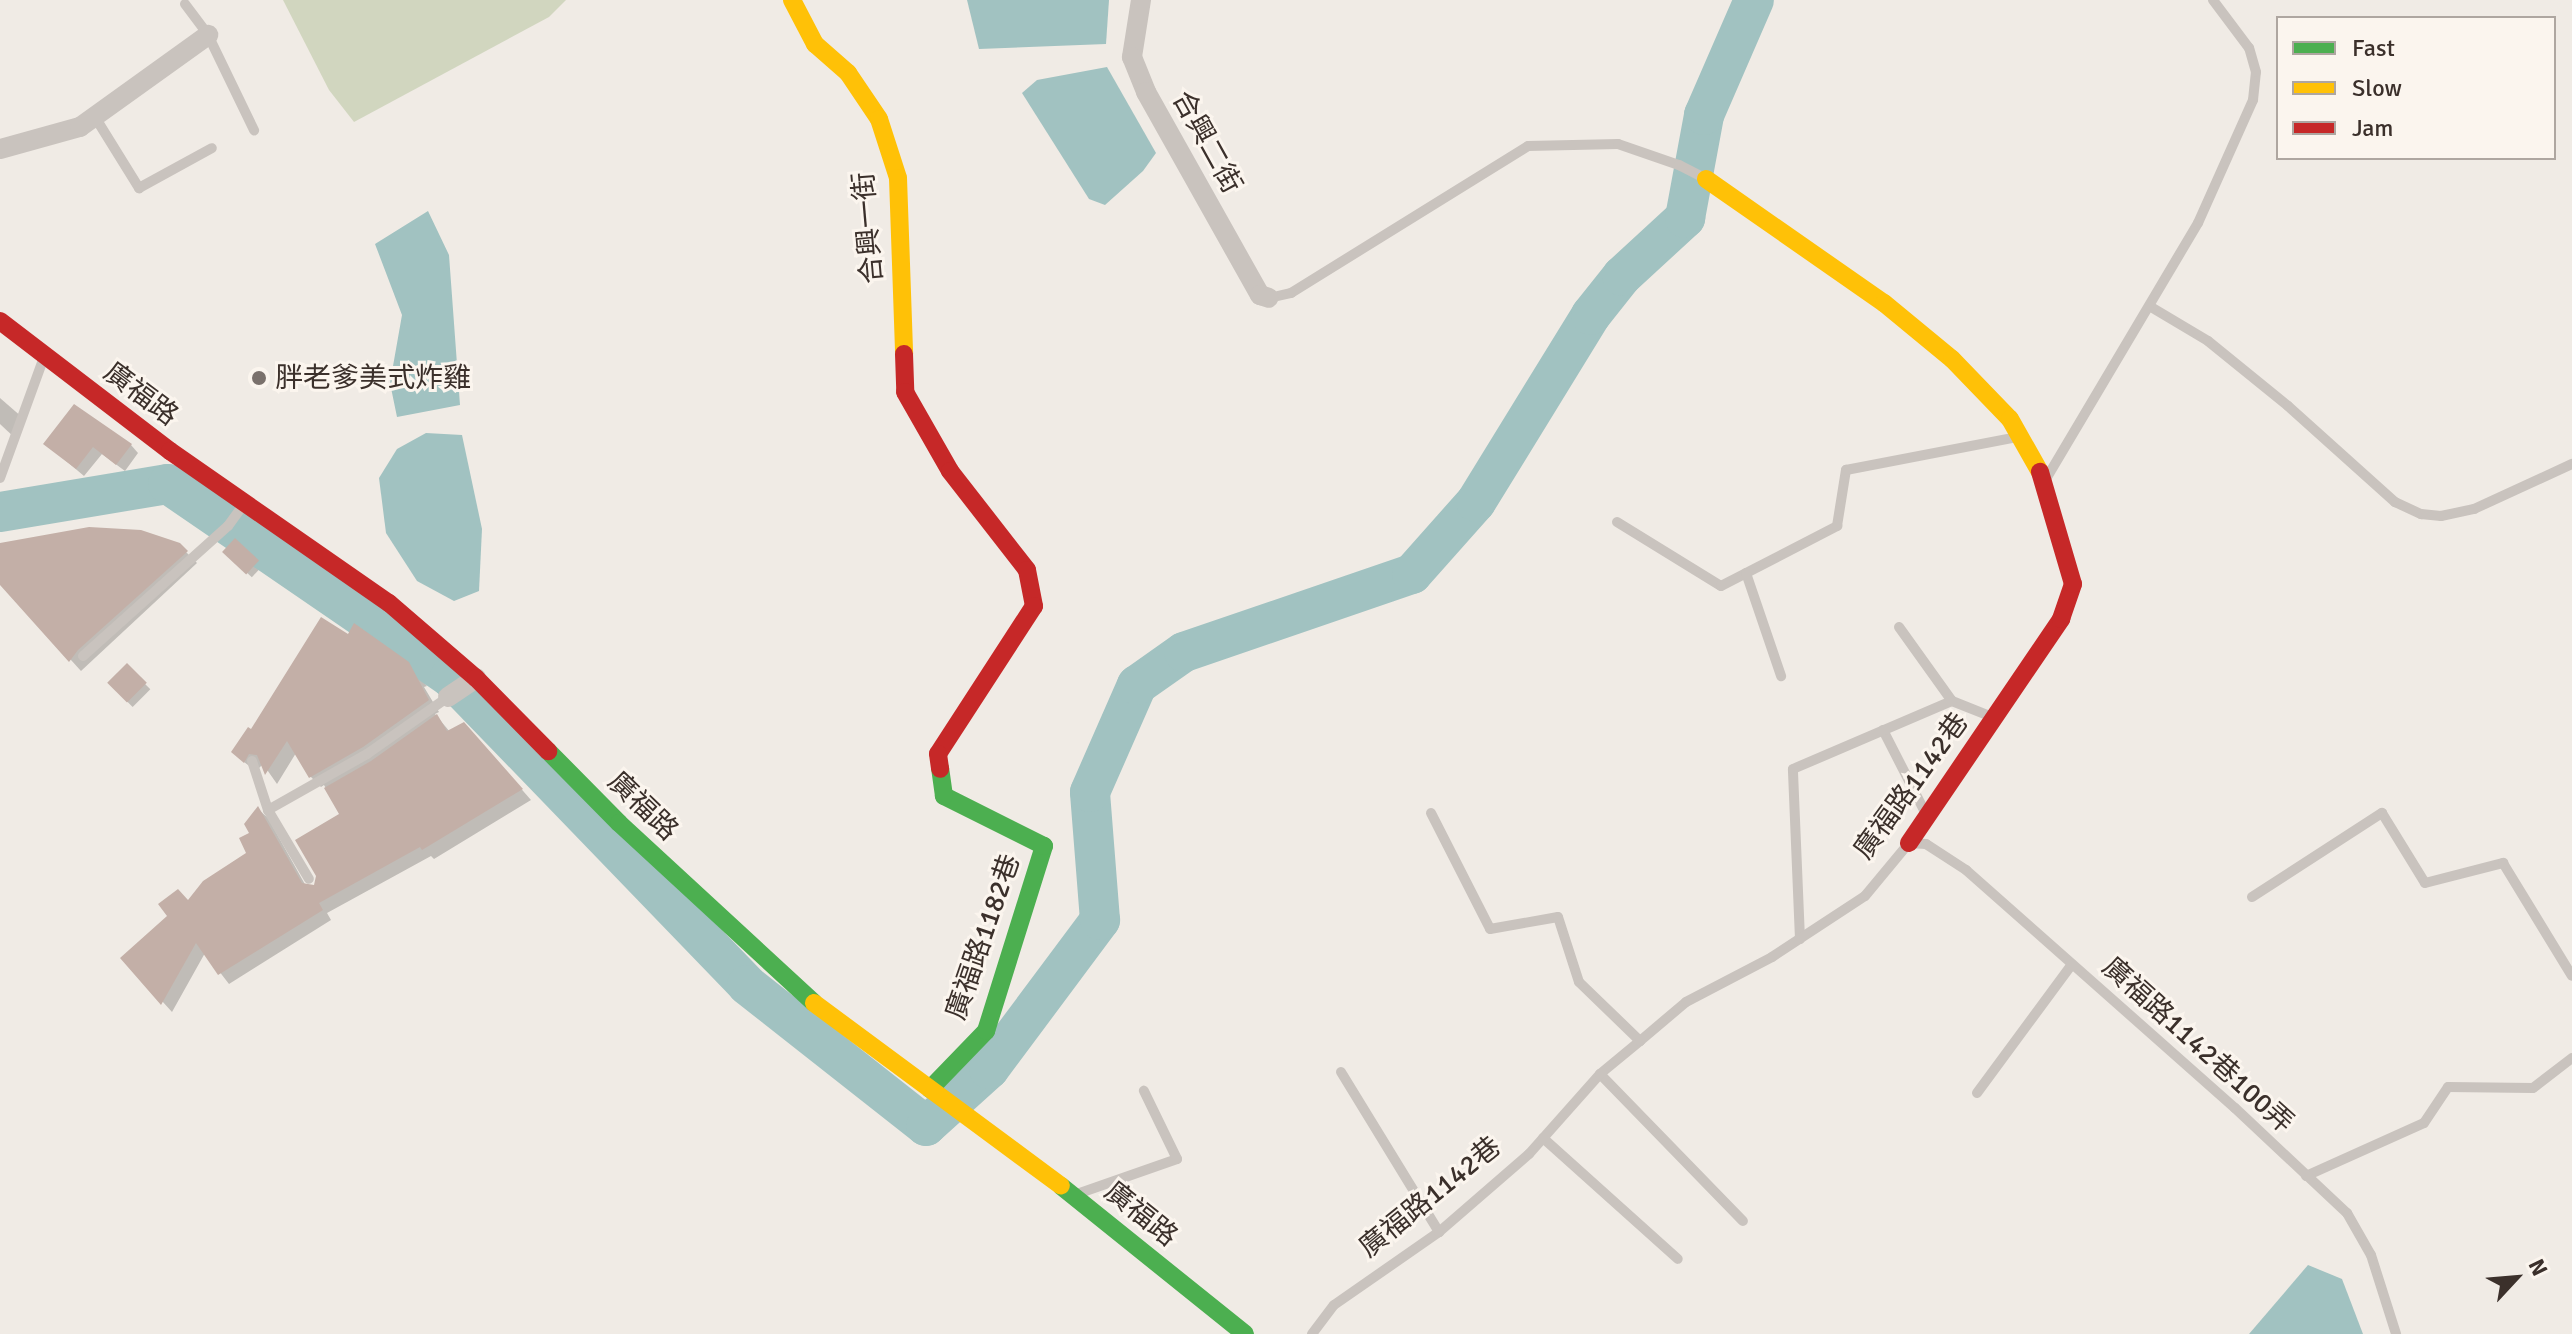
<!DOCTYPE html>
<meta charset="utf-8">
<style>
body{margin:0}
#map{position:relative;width:2572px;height:1334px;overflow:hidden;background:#f0ebe5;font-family:Signika,"Noto Sans TC",sans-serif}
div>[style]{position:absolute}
.green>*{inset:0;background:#d1d6bf}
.water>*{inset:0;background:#a1c2c1}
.shadow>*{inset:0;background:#0003;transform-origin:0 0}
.river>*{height:40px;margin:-20px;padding:0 20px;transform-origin:20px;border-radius:20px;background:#a1c2c1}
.building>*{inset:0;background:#c3afa7;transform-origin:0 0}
.lane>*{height:10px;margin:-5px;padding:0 5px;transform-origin:5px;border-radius:5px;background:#c9c3be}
.street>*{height:20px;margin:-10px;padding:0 10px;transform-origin:10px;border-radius:10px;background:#c9c3be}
.fast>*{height:18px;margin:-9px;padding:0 9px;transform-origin:9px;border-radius:9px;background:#4caf50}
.slow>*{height:18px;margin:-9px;padding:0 9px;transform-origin:9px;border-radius:9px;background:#ffc107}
.jam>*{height:18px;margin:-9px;padding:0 9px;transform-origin:9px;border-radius:9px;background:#c62828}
.dots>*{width:22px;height:22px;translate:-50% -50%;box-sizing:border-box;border:4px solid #fbf5ee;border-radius:50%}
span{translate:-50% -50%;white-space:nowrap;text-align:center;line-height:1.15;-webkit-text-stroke:6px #fbf5ee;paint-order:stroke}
.street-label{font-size:28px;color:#3b302b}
.poi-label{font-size:28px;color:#3b302b}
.left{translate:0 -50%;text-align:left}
.legend{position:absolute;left:2276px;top:16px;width:280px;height:144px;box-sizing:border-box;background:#fbf5ee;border:2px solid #aea6a0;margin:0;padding:10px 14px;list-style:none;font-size:24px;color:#3b302b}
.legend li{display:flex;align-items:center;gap:16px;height:40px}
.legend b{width:40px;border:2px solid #aea6a0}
.north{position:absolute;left:2476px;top:1238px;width:80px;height:80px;-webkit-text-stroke:6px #fbf5ee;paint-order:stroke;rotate:64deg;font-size:22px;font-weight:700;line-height:32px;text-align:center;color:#3b302b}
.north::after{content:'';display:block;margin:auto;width:28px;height:36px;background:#3b302b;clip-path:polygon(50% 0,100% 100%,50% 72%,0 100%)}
</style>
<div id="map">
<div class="green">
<div style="clip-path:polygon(283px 0,566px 0,549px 17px,354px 122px,329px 90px)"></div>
</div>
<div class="water">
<div style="clip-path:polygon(967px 0,1109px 0,1106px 44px,979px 49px)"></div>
<div style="clip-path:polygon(1107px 67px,1156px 153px,1143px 171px,1105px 205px,1089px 199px,1022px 93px,1037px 80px)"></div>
<div style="clip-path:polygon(428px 211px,449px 255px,460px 405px,397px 417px,390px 383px,402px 315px,375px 244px)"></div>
<div style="clip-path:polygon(426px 433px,462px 435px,482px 529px,479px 591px,454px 601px,417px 581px,386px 533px,379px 478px,397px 449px)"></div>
<div style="clip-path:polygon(2308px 1265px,2342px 1279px,2363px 1334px,2249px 1334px)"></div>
</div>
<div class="shadow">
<div style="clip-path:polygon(0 398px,23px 418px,16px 439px,0 424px)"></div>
<div style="clip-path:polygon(46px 444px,131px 445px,138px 453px,125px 471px,102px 454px,84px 476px)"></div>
<div style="left:235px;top:541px;width:37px;height:15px;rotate:43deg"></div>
<div style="clip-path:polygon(0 545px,179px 545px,197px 563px,81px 671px,0 582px)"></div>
<div style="clip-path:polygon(348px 637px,408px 664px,427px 686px,424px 687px,439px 712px,435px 714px,450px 732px,473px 734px,531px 800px,434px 859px,431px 856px,327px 913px,331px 920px,229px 984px,205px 953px,172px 1012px,123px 958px,249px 854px,258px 809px,268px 818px,307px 888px,317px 885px,341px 815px,324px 785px,321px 787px,310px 776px,296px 753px,277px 784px,263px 764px,256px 771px,244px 762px,251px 732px)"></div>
<div style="left:127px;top:666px;width:33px;height:25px;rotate:45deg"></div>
</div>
<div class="river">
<div style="left:0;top:512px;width:170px;rotate:-9.5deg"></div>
<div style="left:168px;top:484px;width:342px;rotate:34.4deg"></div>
<div style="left:450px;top:677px;width:428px;rotate:46deg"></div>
<div style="left:747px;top:985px;width:228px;rotate:38.2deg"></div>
<div style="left:926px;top:1126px;width:85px;rotate:-42.1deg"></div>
<div style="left:989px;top:1069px;width:186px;rotate:-53.3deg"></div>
<div style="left:1100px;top:920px;width:128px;rotate:-94.5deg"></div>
<div style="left:1090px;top:792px;width:117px;rotate:-66.3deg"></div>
<div style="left:1137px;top:685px;width:57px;rotate:-35.1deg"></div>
<div style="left:1184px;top:652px;width:241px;rotate:-18.9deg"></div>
<div style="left:1412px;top:574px;width:96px;rotate:-48.4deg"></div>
<div style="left:1476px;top:502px;width:220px;rotate:-58.4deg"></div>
<div style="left:1591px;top:315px;width:50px;rotate:-51.5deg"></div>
<div style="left:1622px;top:276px;width:86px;rotate:-42.6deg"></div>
<div style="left:1685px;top:218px;width:105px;rotate:-79.5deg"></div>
<div style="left:1704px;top:115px;width:125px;rotate:-66.5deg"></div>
</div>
<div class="building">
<div style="clip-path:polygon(74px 404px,132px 444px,116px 465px,93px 447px,76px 469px,43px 444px)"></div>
<div style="clip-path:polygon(89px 527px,141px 530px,180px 543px,188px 551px,78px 650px,69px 662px,0 585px,0 543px)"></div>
<div style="left:235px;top:538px;width:33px;height:19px;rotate:43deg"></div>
<div style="clip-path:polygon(321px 617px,348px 634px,354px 623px,409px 662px,429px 700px,363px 747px,309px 778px,287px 741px,265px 775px,257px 755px,249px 754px,244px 763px,231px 752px,248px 727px,251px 729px)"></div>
<div style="left:127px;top:663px;width:28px;height:28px;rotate:45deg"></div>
<div style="clip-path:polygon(437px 714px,447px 731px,464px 722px,523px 789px,422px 850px,420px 847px,319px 903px,323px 910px,218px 975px,196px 943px,161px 1005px,120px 958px,167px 916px,158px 904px,178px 889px,188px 900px,203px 881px,246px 853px,239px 838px,249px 833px,244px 824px,258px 806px,302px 883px,314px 885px,316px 876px,295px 840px,339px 814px,324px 788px,371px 761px)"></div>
</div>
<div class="lane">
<div style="left:185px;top:4px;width:39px;rotate:53deg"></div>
<div style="left:208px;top:35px;width:106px;rotate:64.2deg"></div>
<div style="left:95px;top:117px;width:84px;rotate:58.2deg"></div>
<div style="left:139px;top:188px;width:83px;rotate:-28.7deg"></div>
<div style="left:1269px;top:298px;width:23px;rotate:-13deg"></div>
<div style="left:1291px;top:293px;width:279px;rotate:-31.8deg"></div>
<div style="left:1528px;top:146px;width:90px;rotate:-1.3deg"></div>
<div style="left:1618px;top:144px;width:65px;rotate:19deg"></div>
<div style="left:1679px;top:165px;width:28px;rotate:27deg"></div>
<div style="left:2151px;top:307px;width:66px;rotate:30.8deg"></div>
<div style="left:2208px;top:341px;width:103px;rotate:39.1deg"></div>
<div style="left:2288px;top:406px;width:144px;rotate:41.9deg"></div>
<div style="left:2395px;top:502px;width:29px;rotate:25deg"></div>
<div style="left:2421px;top:514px;width:20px;rotate:6deg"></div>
<div style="left:2441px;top:516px;width:34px;rotate:-12deg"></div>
<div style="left:2474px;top:509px;width:108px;rotate:-24.7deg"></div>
<div style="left:0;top:478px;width:129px;rotate:-70deg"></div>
<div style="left:2046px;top:479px;width:298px;rotate:-59.3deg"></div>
<div style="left:2198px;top:223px;width:135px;rotate:-65.9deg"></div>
<div style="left:2253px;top:100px;width:28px;rotate:-84deg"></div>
<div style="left:2256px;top:72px;width:25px;rotate:-106deg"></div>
<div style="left:2249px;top:48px;width:60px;rotate:-126.9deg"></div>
<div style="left:1617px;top:522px;width:122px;rotate:31.6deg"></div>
<div style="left:1721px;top:586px;width:131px;rotate:-27.3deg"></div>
<div style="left:1837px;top:526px;width:57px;rotate:-80.9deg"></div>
<div style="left:1846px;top:470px;width:174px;rotate:-10.9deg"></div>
<div style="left:1746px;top:573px;width:109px;rotate:71.2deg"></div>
<div style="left:1899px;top:627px;width:91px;rotate:54.4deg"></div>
<div style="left:1952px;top:701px;width:43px;rotate:21.8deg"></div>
<div style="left:83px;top:656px;width:195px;rotate:-41.9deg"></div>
<div style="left:228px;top:526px;width:27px;rotate:-54deg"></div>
<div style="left:1883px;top:730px;width:94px;rotate:62.9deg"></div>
<div style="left:252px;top:761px;width:52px;rotate:71.9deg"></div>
<div style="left:268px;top:810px;width:80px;rotate:59.3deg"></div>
<div style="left:268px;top:810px;width:114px;rotate:-29.5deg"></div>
<div style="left:367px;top:754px;width:99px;rotate:-35.1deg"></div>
<div style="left:1431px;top:813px;width:130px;rotate:63deg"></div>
<div style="left:1490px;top:929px;width:69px;rotate:-10deg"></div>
<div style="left:1558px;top:917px;width:68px;rotate:72.1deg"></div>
<div style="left:1579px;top:982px;width:85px;rotate:44deg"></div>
<div style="left:2252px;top:897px;width:155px;rotate:-32.9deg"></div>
<div style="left:2382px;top:813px;width:82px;rotate:58.4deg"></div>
<div style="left:2425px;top:883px;width:81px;rotate:-14.4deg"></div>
<div style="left:2503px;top:863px;width:132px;rotate:58.6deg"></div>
<div style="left:1800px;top:939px;width:170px;rotate:-92.4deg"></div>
<div style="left:1793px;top:769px;width:173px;rotate:-23.2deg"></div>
<div style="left:1341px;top:1072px;width:188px;rotate:58.5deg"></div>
<div style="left:1600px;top:1074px;width:205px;rotate:45.8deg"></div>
<div style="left:1977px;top:1093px;width:160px;rotate:-53.6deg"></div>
<div style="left:1543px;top:1138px;width:181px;rotate:41.9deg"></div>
<div style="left:2306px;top:1176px;width:129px;rotate:-24.2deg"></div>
<div style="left:2424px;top:1123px;width:43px;rotate:-56.3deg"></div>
<div style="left:2448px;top:1087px;width:85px;rotate:0.7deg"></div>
<div style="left:2533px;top:1088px;width:49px;rotate:-37.6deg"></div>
<div style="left:1077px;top:1194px;width:106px;rotate:-19.3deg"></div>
<div style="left:1177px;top:1159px;width:76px;rotate:-115.9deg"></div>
<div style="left:1312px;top:1334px;width:36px;rotate:-53deg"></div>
<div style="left:1334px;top:1305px;width:128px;rotate:-34.8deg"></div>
<div style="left:1439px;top:1232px;width:119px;rotate:-40.9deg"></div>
<div style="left:1529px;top:1154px;width:107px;rotate:-48.4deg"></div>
<div style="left:1600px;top:1074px;width:52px;rotate:-39.5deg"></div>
<div style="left:1640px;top:1041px;width:60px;rotate:-40.3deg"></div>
<div style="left:1686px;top:1002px;width:97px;rotate:-27.6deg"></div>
<div style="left:1772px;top:957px;width:111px;rotate:-33.3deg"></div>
<div style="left:1865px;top:896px;width:69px;rotate:-50.3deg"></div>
<div style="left:1909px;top:843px;width:17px;rotate:3deg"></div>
<div style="left:1926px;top:844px;width:48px;rotate:33deg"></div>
<div style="left:1966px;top:870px;width:359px;rotate:41.5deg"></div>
<div style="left:2235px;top:1108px;width:154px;rotate:43.2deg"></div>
<div style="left:2347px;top:1213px;width:48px;rotate:60.3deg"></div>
<div style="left:2371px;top:1255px;width:83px;rotate:72.4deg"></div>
</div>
<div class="street">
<div style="left:1141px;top:0;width:58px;rotate:99deg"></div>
<div style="left:1132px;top:57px;width:38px;rotate:68deg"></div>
<div style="left:1146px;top:92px;width:233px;rotate:60.7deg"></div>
<div style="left:1260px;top:295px;width:9px;rotate:18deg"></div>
<div style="left:0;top:149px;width:83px;rotate:-15.4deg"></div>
<div style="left:80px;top:127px;width:158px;rotate:-35.7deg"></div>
<div style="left:448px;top:697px;width:34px;rotate:-34deg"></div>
</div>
<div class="fast">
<div style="left:548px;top:751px;width:101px;rotate:45.4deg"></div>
<div style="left:619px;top:823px;width:265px;rotate:42.7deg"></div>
<div style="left:930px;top:1089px;width:81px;rotate:-46deg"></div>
<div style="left:986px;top:1031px;width:194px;rotate:-72.6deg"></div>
<div style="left:1044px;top:846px;width:112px;rotate:-153.4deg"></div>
<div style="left:944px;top:796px;width:27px;rotate:-98deg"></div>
<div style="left:1061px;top:1186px;width:236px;rotate:38.8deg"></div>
</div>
<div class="slow">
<div style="left:792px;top:0;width:50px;rotate:62.4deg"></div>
<div style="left:815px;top:44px;width:44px;rotate:41.3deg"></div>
<div style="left:848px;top:73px;width:55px;rotate:56deg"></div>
<div style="left:879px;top:119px;width:62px;rotate:72.1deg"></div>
<div style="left:898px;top:178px;width:176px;rotate:88deg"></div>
<div style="left:1706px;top:179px;width:217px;rotate:34.9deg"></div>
<div style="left:1884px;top:303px;width:88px;rotate:39.5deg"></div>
<div style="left:1952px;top:359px;width:83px;rotate:46deg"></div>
<div style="left:2010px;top:419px;width:61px;rotate:60.5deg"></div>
<div style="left:814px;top:1003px;width:307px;rotate:36.5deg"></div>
</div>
<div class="jam">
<div style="left:0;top:321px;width:214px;rotate:37.4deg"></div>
<div style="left:170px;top:451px;width:267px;rotate:34.8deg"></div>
<div style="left:389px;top:603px;width:115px;rotate:40.8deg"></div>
<div style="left:476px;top:678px;width:103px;rotate:45.4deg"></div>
<div style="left:904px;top:354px;width:38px;rotate:88deg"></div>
<div style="left:905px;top:392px;width:91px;rotate:60.3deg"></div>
<div style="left:950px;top:471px;width:125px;rotate:52.1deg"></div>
<div style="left:1027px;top:570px;width:37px;rotate:79deg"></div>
<div style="left:1034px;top:606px;width:176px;rotate:123deg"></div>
<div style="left:938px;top:754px;width:15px;rotate:82deg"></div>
<div style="left:1909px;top:843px;width:271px;rotate:-55.8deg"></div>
<div style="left:2061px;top:619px;width:37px;rotate:-71deg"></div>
<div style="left:2073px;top:584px;width:117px;rotate:-106.4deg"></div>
</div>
<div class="dots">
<div style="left:259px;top:378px;background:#7a716c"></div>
</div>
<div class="street-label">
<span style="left:1207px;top:142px;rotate:61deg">合興二街</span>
<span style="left:868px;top:228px;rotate:-95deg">合興一街</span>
<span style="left:141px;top:394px;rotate:37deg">廣福路</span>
<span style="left:1911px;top:786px;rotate:-54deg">廣福路1142巷</span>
<span style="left:643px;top:806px;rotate:44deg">廣福路</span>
<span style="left:983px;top:937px;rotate:-71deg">廣福路1182巷</span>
<span style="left:2198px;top:1045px;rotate:42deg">廣福路1142巷100弄</span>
<span style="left:1430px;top:1197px;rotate:-39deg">廣福路1142巷</span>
<span style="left:1141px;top:1214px;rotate:39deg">廣福路</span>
</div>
<div class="poi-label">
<span class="left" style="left:275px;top:378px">胖老爹美式炸雞</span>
</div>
<ul class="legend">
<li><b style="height:10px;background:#4caf50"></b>Fast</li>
<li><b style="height:10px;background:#ffc107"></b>Slow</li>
<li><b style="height:10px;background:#c62828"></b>Jam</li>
</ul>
<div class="north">N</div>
</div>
